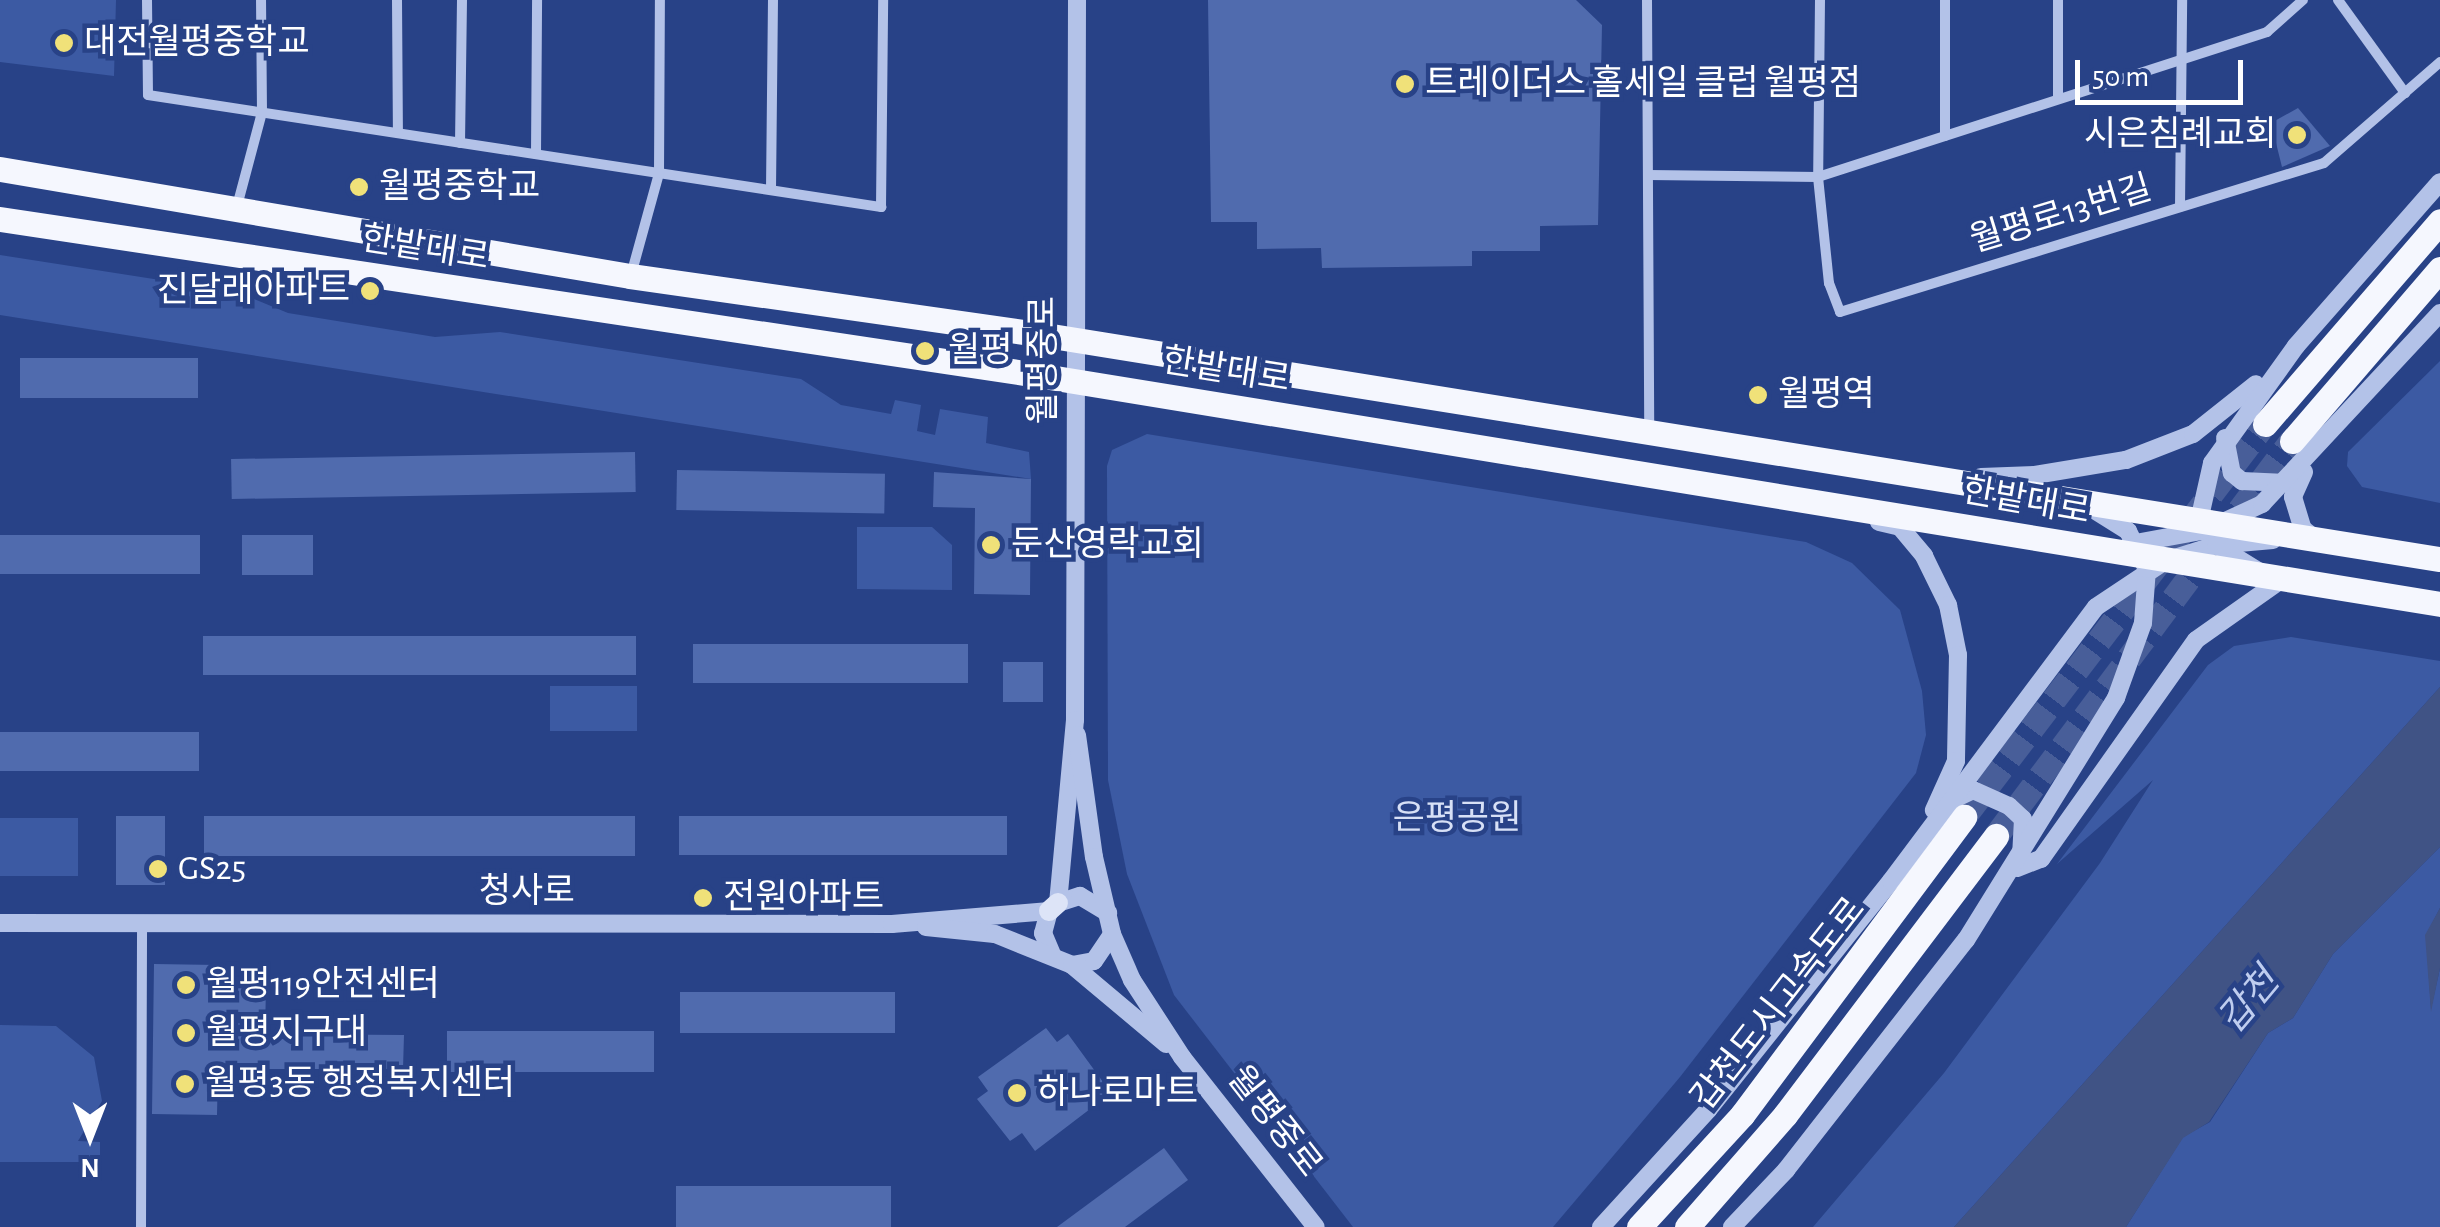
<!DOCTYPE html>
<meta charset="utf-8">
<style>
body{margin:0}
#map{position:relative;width:2440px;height:1227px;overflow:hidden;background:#284287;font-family:"Alegreya Sans","Noto Sans KR",sans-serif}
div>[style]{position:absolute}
.green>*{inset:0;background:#3c5aa3;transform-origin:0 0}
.water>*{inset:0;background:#405385}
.building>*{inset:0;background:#506bae;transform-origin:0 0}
.primary-tunnel>*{height:25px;margin-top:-12.5px;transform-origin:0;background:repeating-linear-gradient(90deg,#485e99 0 25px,transparent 0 37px)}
.minor>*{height:10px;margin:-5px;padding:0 5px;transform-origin:5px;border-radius:5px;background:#b3c2e8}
.tertiary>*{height:18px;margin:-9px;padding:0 9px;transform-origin:9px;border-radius:9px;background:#b3c2e8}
.secondary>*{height:20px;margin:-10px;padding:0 10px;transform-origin:10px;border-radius:10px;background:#dde4f7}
.primary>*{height:25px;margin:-12.5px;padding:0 12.5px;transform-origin:12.5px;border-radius:12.5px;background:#f5f7fe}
.dots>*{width:28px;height:28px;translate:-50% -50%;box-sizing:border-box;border:5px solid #284287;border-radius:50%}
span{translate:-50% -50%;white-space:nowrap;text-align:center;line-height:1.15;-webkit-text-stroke:9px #284287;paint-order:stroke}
.poi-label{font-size:35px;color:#fff}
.left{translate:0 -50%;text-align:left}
.right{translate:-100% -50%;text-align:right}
.street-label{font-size:35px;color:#fff}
.park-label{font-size:35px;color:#d7e0f6}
.water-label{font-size:38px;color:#bfcdef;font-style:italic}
.north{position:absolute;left:40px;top:1087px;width:100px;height:100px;-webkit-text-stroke:8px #284287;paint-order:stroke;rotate:180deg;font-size:28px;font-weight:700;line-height:40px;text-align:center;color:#fff}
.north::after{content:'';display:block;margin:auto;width:35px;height:45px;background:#fff;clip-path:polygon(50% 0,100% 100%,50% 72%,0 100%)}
.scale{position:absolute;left:2075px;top:60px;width:168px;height:45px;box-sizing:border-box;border:5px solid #fff;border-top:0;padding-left:12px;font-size:30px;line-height:35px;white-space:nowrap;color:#fff;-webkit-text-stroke:8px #284287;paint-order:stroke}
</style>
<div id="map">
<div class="green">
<div style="clip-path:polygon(0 0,116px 0,114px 76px,0 62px)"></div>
<div style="clip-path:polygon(0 255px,237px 292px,288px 313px,435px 337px,500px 332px,801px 379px,841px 405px,891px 414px,895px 400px,921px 405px,917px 431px,935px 435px,940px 409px,988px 417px,986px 443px,1029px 452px,1031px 479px,0 315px)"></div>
<div style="clip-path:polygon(2440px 361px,2440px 503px,2362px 487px,2347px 466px,2348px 452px)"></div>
<div style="clip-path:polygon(1147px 434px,1806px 542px,1852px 563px,1900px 610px,1922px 691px,1926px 735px,1916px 773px,1680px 1077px,1553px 1227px,1353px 1227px,1174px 995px,1127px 874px,1108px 780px,1107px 466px,1112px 450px)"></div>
<div style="clip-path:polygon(857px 527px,932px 527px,952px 545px,952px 590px,857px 589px)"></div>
<div style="clip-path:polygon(2291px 637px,2440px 661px,2440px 687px,1954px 1227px,1813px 1227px,1944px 1073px,2100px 863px,2153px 780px,2057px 864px,2208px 665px,2234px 646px)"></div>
<div style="left:550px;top:686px;width:87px;height:45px"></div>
<div style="left:0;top:818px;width:78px;height:58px"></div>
<div style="clip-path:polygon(2440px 847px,2440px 908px,2426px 935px,2431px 1009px,2440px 968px,2440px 1227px,2126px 1227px,2183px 1137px,2210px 1122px,2268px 1033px,2293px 1018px,2333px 954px)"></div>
<div style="clip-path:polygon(0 1025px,56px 1026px,94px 1057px,102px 1101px,78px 1141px,100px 1142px,100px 1162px,0 1162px)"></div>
</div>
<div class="water">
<div style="clip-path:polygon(2440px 687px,2440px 847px,2333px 954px,2293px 1018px,2268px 1033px,2209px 1122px,2183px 1138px,2126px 1227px,1954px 1227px)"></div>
<div style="clip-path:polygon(2440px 908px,2440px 968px,2431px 1012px,2425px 935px)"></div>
</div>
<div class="building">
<div style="clip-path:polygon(1208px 0,1576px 0,1602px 25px,1598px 225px,1540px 226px,1540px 251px,1472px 251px,1472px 266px,1322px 268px,1321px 248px,1257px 249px,1257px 222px,1211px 222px)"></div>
<div style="clip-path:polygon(2298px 108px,2330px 146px,2282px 167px,2271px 123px)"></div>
<div style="left:198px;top:358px;width:40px;height:178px;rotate:90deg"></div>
<div style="left:635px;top:452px;width:40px;height:404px;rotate:89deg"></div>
<div style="left:677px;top:470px;width:208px;height:40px;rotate:1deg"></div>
<div style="clip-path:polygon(934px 472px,1031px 479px,1030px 595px,974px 594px,975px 508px,933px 507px)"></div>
<div style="left:0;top:535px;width:200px;height:39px"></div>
<div style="left:242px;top:535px;width:71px;height:40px"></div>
<div style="left:203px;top:636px;width:433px;height:39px"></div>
<div style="left:693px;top:644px;width:275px;height:39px"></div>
<div style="left:1003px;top:662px;width:40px;height:40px"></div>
<div style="left:0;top:732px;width:199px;height:39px"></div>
<div style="left:116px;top:816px;width:49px;height:69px"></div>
<div style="left:204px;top:816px;width:431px;height:40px"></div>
<div style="left:679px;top:816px;width:328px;height:39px"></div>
<div style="clip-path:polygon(154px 964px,218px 965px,218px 986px,266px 987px,265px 1034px,404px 1035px,403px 1069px,218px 1069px,217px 1115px,152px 1114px)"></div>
<div style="left:895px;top:992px;width:41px;height:215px;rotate:90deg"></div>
<div style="clip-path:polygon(1046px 1028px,1057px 1042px,1068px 1034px,1111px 1093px,1035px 1151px,1022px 1133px,1010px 1141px,977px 1099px,988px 1091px,978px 1077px)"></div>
<div style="left:447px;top:1031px;width:207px;height:41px"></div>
<div style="clip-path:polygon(1164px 1148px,1188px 1180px,1125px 1227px,1057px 1227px)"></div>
<div style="left:676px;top:1186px;width:215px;height:41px"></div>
</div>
<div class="primary-tunnel">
<div style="left:1964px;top:817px;width:495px;rotate:-52.6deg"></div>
<div style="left:1996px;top:836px;width:494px;rotate:-53.2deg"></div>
</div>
<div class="minor">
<div style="left:147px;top:0;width:95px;rotate:89.4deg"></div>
<div style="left:148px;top:95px;width:742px;rotate:8.69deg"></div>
<div style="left:881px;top:207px;width:207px;rotate:-89.4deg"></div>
<div style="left:397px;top:0;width:133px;rotate:89.6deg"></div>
<div style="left:1647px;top:0;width:429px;rotate:89.7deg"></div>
<div style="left:1820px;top:0;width:177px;rotate:90.6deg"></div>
<div style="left:1818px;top:177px;width:107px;rotate:84.1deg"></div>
<div style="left:1829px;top:283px;width:31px;rotate:69deg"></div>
<div style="left:1840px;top:312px;width:506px;rotate:-17.11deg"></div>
<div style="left:2324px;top:163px;width:154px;rotate:-41deg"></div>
<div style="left:1945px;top:0;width:136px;rotate:90deg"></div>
<div style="left:2338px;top:0;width:115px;rotate:54.2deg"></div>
<div style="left:2058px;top:97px;width:97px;rotate:-90deg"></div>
<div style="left:460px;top:143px;width:143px;rotate:-89.2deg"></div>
<div style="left:536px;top:154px;width:154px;rotate:-89.6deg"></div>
<div style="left:1648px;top:175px;width:170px;rotate:0.7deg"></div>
<div style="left:1818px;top:177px;width:472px;rotate:-17.9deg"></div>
<div style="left:2267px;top:32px;width:48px;rotate:-41.6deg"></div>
<div style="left:771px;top:190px;width:190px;rotate:-89.4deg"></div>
<div style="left:2180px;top:207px;width:207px;rotate:-89.4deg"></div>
<div style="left:236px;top:210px;width:101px;rotate:-75.1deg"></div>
<div style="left:262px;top:112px;width:112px;rotate:-90.5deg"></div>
<div style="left:631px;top:275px;width:106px;rotate:-74.6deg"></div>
<div style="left:659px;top:173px;width:173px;rotate:-89.7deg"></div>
<div style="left:141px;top:1227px;width:304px;rotate:-89.8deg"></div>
</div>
<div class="tertiary">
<div style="left:1077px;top:0;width:720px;rotate:90.16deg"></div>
<div style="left:1075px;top:720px;width:184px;rotate:95.3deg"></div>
<div style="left:1058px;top:903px;width:23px;rotate:-18deg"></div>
<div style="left:1080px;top:896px;width:33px;rotate:31deg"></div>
<div style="left:2225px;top:438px;width:36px;rotate:79deg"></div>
<div style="left:2232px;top:473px;width:13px;rotate:39deg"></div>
<div style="left:2242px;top:481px;width:44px;rotate:2.6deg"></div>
<div style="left:2304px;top:472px;width:27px;rotate:114deg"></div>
<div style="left:2293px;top:497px;width:34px;rotate:73deg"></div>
<div style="left:2303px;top:529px;width:14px;rotate:39deg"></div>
<div style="left:1981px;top:477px;width:54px;rotate:-2.1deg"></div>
<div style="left:2035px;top:475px;width:92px;rotate:-9.4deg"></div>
<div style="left:2126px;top:460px;width:72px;rotate:-21.2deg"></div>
<div style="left:2193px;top:434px;width:80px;rotate:-38.4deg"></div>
<div style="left:1879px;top:522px;width:22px;rotate:13deg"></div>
<div style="left:1900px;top:527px;width:38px;rotate:50deg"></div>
<div style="left:1924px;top:556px;width:55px;rotate:63.9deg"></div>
<div style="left:1948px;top:605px;width:51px;rotate:78.7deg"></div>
<div style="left:1958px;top:655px;width:106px;rotate:91.1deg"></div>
<div style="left:1956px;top:761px;width:54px;rotate:114.2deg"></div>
<div style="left:2130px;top:544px;width:77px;rotate:-10.4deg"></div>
<div style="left:2206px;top:530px;width:62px;rotate:-24.9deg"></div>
<div style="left:2262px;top:504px;width:261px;rotate:-47deg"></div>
<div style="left:2258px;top:571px;width:49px;rotate:-148.2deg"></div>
<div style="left:2216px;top:545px;width:18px;rotate:-124deg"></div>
<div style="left:2206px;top:530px;width:19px;rotate:-106deg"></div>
<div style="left:2201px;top:512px;width:50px;rotate:-77.3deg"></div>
<div style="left:2212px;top:463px;width:144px;rotate:-54.3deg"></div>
<div style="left:2296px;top:346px;width:218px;rotate:-48.7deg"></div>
<div style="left:1077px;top:735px;width:123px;rotate:82.1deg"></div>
<div style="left:1094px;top:857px;width:79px;rotate:76.8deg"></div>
<div style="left:1112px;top:934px;width:50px;rotate:66.5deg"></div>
<div style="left:1132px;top:980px;width:92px;rotate:57deg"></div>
<div style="left:1182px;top:1057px;width:216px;rotate:51.8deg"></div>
<div style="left:1954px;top:799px;width:21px;rotate:-25deg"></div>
<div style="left:1973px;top:790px;width:39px;rotate:24deg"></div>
<div style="left:2009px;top:806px;width:19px;rotate:43deg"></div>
<div style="left:2023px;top:819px;width:34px;rotate:93deg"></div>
<div style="left:2017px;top:868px;width:26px;rotate:-21deg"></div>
<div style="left:2041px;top:859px;width:268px;rotate:-54.7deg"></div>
<div style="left:2196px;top:640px;width:108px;rotate:-35.2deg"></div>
<div style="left:1049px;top:911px;width:23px;rotate:105deg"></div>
<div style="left:1043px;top:933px;width:23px;rotate:67deg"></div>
<div style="left:0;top:923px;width:892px;rotate:0.06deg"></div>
<div style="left:892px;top:924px;width:158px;rotate:-4.7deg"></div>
<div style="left:926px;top:927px;width:69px;rotate:5.8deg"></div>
<div style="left:995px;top:934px;width:83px;rotate:21.9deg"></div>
<div style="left:1072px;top:965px;width:22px;rotate:-10deg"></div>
<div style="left:1094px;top:961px;width:32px;rotate:-56deg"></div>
<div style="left:1072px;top:965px;width:123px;rotate:40deg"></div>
<div style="left:1601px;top:1227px;width:159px;rotate:-47.6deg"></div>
<div style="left:1708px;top:1110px;width:293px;rotate:-51.4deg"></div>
<div style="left:1891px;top:881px;width:342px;rotate:-53.2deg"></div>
<div style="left:2096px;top:607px;width:83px;rotate:-33.7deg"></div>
<div style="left:2165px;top:561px;width:53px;rotate:-17.4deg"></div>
<div style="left:2216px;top:545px;width:57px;rotate:-5deg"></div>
<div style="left:1732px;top:1227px;width:79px;rotate:-46.5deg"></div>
<div style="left:1786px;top:1170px;width:292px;rotate:-52deg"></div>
<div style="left:1966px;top:940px;width:285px;rotate:-58.2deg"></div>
<div style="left:2116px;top:698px;width:80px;rotate:-70.2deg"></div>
<div style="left:2143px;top:623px;width:54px;rotate:-85.8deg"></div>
<div style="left:2147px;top:569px;width:42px;rotate:-116.6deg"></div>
<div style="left:2128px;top:531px;width:40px;rotate:-148deg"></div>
</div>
<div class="secondary">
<div style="left:1049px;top:911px;width:12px;rotate:-42deg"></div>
</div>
<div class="primary">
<div style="left:0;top:169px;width:639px;rotate:9.64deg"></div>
<div style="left:630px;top:276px;width:407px;rotate:8.1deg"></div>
<div style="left:1033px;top:333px;width:1425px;rotate:9.13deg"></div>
<div style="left:0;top:219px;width:1043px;rotate:8.55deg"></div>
<div style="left:1031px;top:374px;width:1428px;rotate:9.27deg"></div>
<div style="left:2265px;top:424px;width:268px;rotate:-49.2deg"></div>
<div style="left:2292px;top:441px;width:227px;rotate:-49.3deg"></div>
<div style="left:1639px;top:1227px;width:152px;rotate:-47.4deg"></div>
<div style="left:1742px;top:1115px;width:372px;rotate:-53.3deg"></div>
<div style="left:1687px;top:1227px;width:149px;rotate:-48.8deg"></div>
<div style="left:1785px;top:1115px;width:350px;rotate:-52.9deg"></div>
</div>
<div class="dots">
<div style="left:64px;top:43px;background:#f0e179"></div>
<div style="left:1405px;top:84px;background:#f0e179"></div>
<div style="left:2297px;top:135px;background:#f0e179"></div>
<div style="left:359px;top:187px;background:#f0e179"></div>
<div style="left:370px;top:291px;background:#f0e179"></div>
<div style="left:925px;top:351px;background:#f0e179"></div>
<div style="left:1758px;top:395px;background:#f0e179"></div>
<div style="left:991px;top:545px;background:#f0e179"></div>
<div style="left:158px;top:869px;background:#f0e179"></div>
<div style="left:703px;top:898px;background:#f0e179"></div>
<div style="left:186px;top:985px;background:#f0e179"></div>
<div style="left:186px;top:1033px;background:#f0e179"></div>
<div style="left:185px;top:1084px;background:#f0e179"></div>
<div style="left:1017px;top:1093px;background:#f0e179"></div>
</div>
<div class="poi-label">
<span class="left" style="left:84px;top:43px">대전월평중학교</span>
<span class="left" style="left:1425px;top:84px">트레이더스 홀세일 클럽 월평점</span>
<span class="right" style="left:2277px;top:135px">시은침례교회</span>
<span class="left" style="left:379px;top:187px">월평중학교</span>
<span class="right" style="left:350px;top:291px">진달래아파트</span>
<span class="left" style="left:948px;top:351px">월평</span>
<span class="left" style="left:1778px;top:395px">월평역</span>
<span class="left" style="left:1011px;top:545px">둔산영락교회</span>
<span class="left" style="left:178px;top:869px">GS25</span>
<span class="left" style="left:723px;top:898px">전원아파트</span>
<span class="left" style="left:206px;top:985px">월평119안전센터</span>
<span class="left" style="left:206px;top:1033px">월평지구대</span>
<span class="left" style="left:205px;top:1084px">월평3동 행정복지센터</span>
<span class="left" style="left:1037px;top:1093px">하나로마트</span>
</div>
<div class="street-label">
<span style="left:2061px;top:215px;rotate:-17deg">월평로13번길</span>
<span style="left:425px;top:249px;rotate:9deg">한밭대로</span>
<span style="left:1044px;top:360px;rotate:-90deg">월평중로</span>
<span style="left:1226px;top:371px;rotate:9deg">한밭대로</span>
<span style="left:2026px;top:502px;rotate:10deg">한밭대로</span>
<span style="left:527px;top:892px">청사로</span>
<span style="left:1779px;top:1004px;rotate:-52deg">갑천도시고속도로</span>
<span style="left:1274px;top:1122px;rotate:52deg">월평중로</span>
</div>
<div class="park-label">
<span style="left:1457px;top:819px">은평공원</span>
</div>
<div class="water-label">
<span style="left:2250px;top:1002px;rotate:-50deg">갑천</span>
</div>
<div class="north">N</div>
<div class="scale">50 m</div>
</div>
